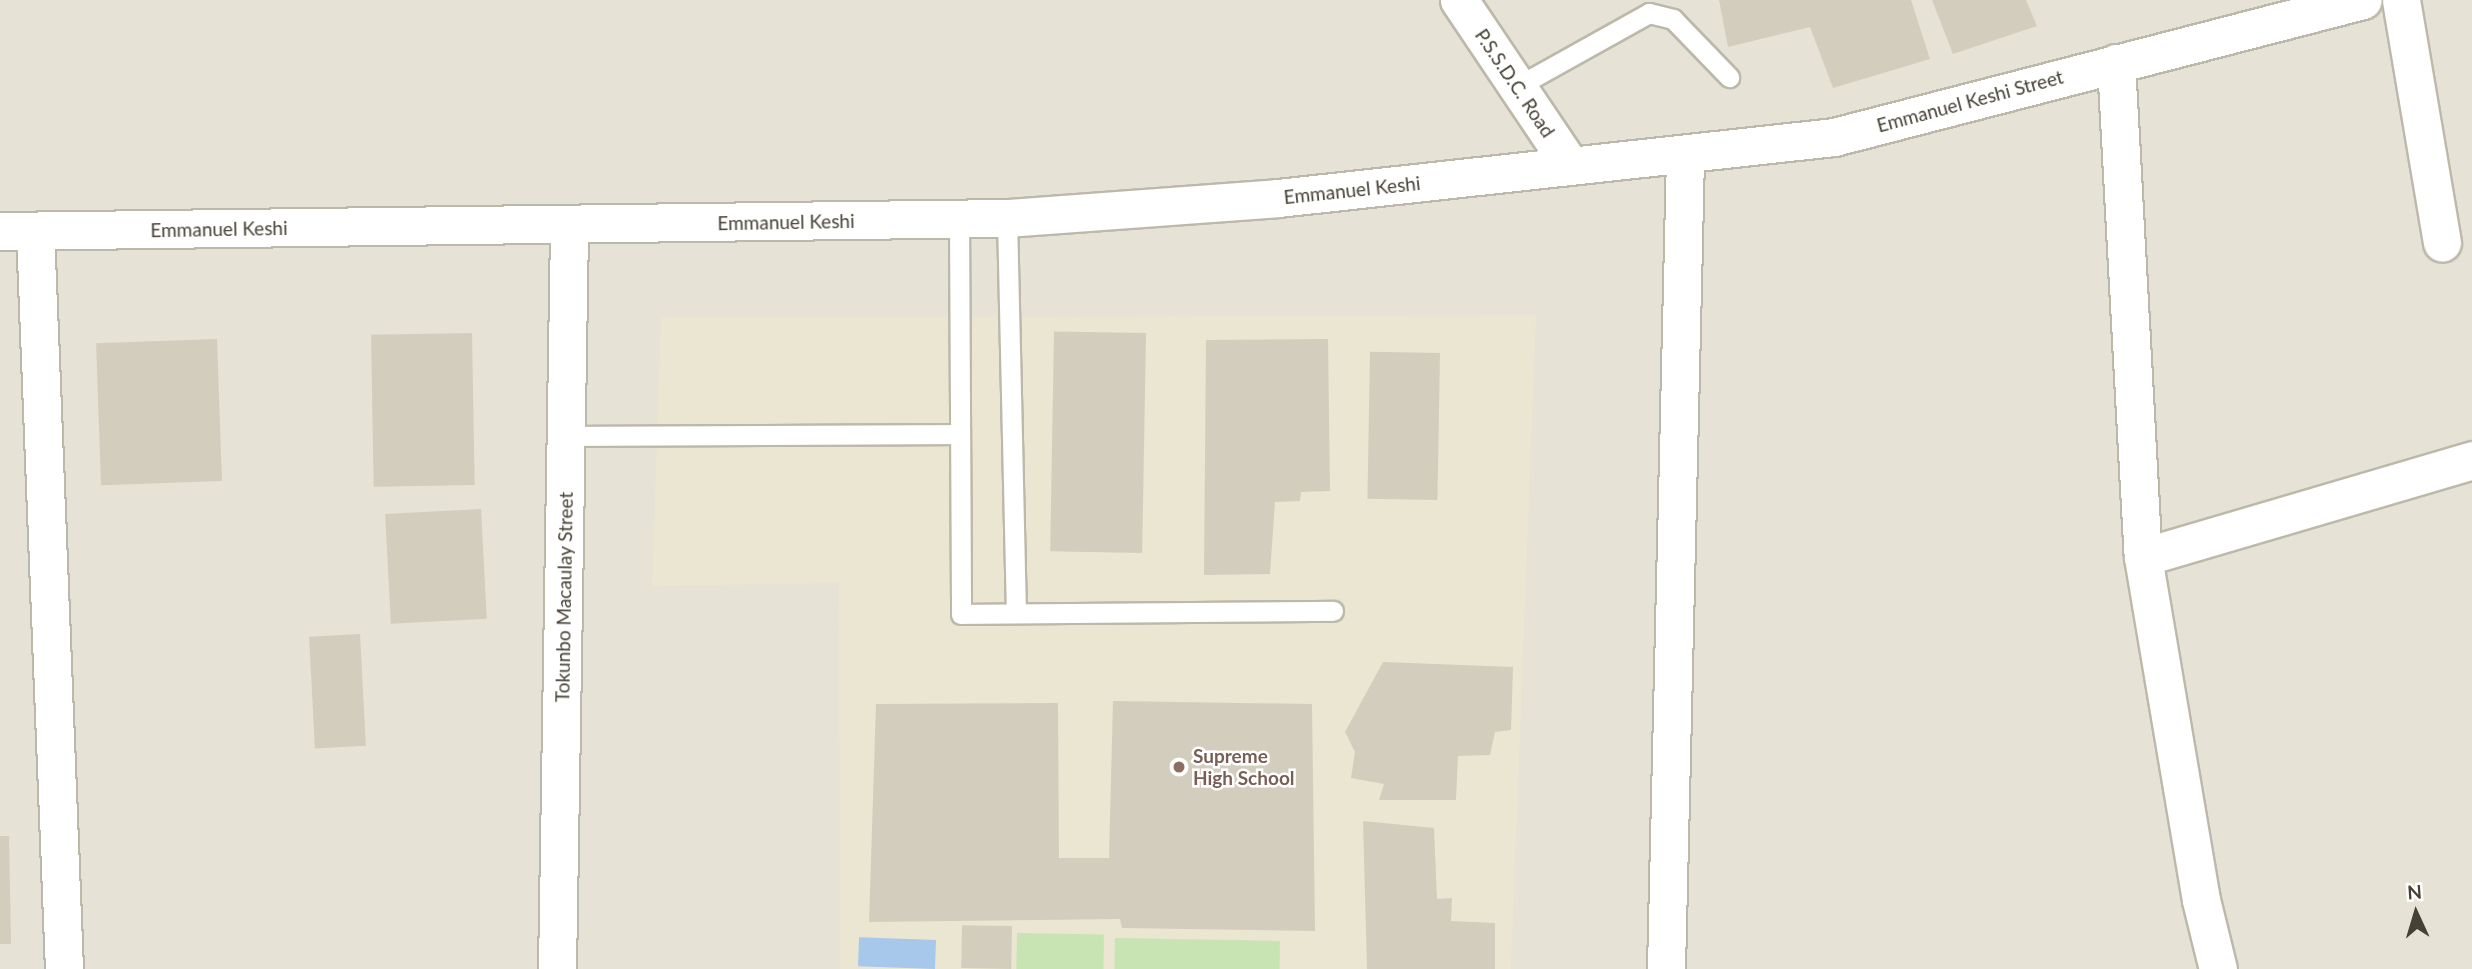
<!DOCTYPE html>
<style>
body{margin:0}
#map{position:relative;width:2472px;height:969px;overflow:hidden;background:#f2f0e7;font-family:Lato,sans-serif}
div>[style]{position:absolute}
.residential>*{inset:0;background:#e6e2d5;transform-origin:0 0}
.education>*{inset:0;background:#eae6d2}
.green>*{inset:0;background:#c8e4b2;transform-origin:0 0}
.water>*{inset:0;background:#a7c8eb;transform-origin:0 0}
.building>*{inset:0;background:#d3cdbd;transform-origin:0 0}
.roads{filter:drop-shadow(2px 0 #bdb9aa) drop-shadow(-2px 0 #bdb9aa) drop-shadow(0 2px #bdb9aa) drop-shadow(0 -2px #bdb9aa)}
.service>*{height:19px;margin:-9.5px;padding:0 9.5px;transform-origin:9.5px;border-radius:9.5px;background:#fff}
.minor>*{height:37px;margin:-18.5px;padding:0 18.5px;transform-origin:18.5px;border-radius:18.5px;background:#fff}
.dots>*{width:19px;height:19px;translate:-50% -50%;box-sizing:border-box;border:4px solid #fff;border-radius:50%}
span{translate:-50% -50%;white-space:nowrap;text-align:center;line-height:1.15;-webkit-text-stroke:5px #fff;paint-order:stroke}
.street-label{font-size:19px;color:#454136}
.education-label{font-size:19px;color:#785e54;font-weight:700}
.left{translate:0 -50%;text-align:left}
.north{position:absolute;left:2381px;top:878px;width:70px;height:70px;-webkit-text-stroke:5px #fff;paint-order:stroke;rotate:356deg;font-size:19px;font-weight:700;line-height:28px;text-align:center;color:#454136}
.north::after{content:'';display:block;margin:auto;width:24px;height:32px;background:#454136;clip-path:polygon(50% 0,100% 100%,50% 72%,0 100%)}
</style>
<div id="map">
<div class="residential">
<div style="left:0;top:0;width:2472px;height:969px"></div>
</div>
<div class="education">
<div style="clip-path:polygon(1536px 315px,1511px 969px,840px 969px,839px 583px,652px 586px,661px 318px)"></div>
</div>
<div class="green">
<div style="left:1017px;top:933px;width:87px;height:36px;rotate:1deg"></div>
<div style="left:1115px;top:938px;width:165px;height:31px;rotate:1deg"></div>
</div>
<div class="water">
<div style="left:936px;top:940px;width:29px;height:77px;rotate:92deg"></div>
</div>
<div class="building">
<div style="clip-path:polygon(1719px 0,1911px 0,1930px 59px,1833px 88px,1810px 27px,1728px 47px)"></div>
<div style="clip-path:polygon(1932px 0,2026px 0,2037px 26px,1953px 54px)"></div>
<div style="left:472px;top:333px;width:152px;height:101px;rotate:89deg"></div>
<div style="left:1146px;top:333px;width:220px;height:92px;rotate:91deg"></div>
<div style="left:217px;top:339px;width:142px;height:121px;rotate:88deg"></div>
<div style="clip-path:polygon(1328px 339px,1330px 491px,1301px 492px,1300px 501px,1275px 502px,1270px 574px,1204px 575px,1206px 340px)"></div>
<div style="left:1440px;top:353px;width:147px;height:70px;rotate:91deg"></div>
<div style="left:481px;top:509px;width:110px;height:96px;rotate:87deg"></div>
<div style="left:360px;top:634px;width:112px;height:51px;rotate:87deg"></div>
<div style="clip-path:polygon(1383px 662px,1513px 667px,1511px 730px,1495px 732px,1490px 755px,1458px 756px,1456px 800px,1379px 800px,1384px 784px,1351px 778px,1355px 752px,1345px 732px)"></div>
<div style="clip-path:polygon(1113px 701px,1312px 704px,1315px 931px,1122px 928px,1120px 919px,869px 922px,876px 704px,1058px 703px,1059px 858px,1109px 858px)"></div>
<div style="clip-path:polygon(1363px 821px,1434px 828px,1437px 899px,1452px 898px,1451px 921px,1495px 923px,1495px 969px,1367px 969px)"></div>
<div style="clip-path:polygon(0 836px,9px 836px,11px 944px,0 944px)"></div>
<div style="left:1012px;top:926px;width:43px;height:50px;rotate:91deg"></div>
</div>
<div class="roads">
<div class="service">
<div style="left:1518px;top:86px;width:150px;rotate:-29.1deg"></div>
<div style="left:1649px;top:13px;width:25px;rotate:14deg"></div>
<div style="left:1673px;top:19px;width:81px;rotate:46deg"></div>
<div style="left:959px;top:218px;width:396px;rotate:89.7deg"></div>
<div style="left:961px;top:614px;width:372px;rotate:-0.5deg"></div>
<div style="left:1007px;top:218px;width:395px;rotate:88.7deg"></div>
<div style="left:567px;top:436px;width:393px;rotate:-0.3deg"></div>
</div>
<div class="minor">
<div style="left:1459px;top:0;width:199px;rotate:56.1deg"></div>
<div style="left:2401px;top:0;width:246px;rotate:80.4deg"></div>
<div style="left:2116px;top:63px;width:495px;rotate:86.9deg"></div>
<div style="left:2143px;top:557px;width:348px;rotate:80.4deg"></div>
<div style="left:2201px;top:900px;width:71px;rotate:76.2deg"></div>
<div style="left:0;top:231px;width:1007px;rotate:-0.74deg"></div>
<div style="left:1007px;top:218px;width:272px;rotate:-4.2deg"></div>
<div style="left:1278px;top:198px;width:559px;rotate:-6.26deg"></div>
<div style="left:1834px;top:137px;width:546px;rotate:-14.52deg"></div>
<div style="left:35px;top:231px;width:739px;rotate:87.75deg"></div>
<div style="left:2143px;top:557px;width:343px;rotate:-16.4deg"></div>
<div style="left:557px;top:969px;width:743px;rotate:-89.07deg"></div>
<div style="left:1666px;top:969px;width:813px;rotate:-88.66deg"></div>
</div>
</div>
<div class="dots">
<div style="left:1179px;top:767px;background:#8d6e63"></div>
</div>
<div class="street-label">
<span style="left:1515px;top:83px;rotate:56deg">P.S.S.D.C. Road</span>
<span style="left:1970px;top:101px;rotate:-15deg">Emmanuel Keshi Street</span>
<span style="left:1352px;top:190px;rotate:-6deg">Emmanuel Keshi</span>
<span style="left:786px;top:222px;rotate:-1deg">Emmanuel Keshi</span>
<span style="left:219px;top:229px;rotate:-1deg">Emmanuel Keshi</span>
<span style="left:564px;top:597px;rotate:-89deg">Tokunbo Macaulay Street</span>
</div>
<div class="education-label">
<span class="left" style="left:1193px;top:767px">Supreme<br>High School</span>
</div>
<div class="north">N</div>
</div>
